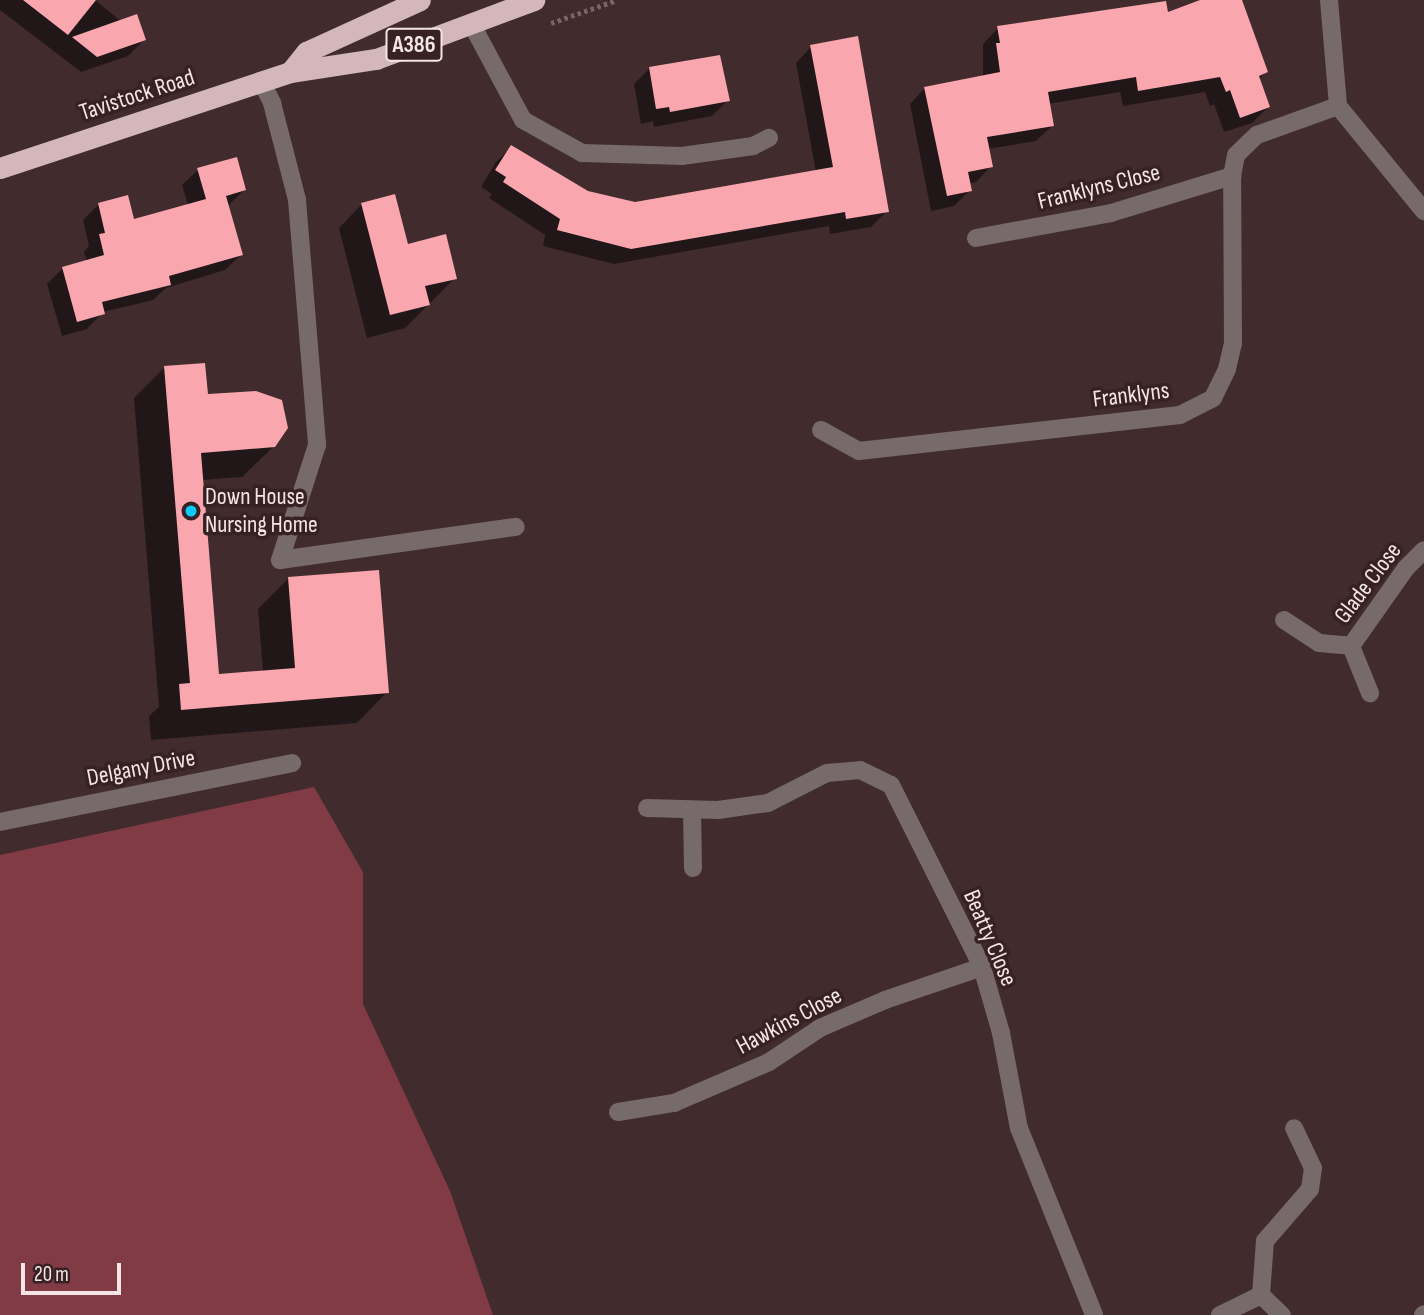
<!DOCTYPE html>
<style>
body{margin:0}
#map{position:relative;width:1424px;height:1315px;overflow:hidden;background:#412b2d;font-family:"Sofia Sans Condensed",sans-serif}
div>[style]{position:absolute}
.green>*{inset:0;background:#803b45}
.shadow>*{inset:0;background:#0007}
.building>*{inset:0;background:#f9a6af}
.path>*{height:4.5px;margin-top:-2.25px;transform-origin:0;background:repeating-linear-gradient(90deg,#796567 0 3.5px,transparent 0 7px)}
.minor>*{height:18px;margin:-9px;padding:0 9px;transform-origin:9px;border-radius:9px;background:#766a6b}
.highway>*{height:21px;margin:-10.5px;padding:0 10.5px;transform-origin:10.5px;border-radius:10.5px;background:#d4b7b9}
.dots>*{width:19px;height:19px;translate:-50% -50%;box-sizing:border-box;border:4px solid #372123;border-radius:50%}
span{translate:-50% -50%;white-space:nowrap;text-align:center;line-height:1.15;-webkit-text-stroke:7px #372123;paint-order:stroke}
.shield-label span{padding:2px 5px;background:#372123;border:2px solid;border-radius:5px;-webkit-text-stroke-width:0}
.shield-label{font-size:23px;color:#f4e5e6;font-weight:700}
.street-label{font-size:24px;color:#f4e5e6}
.poi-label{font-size:24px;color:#f4e5e6}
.left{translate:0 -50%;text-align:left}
.scale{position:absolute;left:21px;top:1263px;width:100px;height:32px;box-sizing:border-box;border:4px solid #f4e5e6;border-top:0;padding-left:9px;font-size:21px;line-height:24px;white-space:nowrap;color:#f4e5e6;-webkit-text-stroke:5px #372123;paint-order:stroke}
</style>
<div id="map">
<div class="green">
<div style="clip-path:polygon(314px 787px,363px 872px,363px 1004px,450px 1191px,493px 1315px,0 1315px,0 855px)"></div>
</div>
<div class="shadow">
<div style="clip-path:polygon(0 0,95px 0,144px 40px,128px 56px,81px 72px,0 10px)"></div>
<div style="clip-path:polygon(1205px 0,1218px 0,1266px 72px,1258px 80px,1268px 107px,1252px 123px,1224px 132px,1214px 104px,1210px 106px,1205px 92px,1123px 106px,1120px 92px,1048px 104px,1052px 126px,1036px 141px,988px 149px,991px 166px,976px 182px,969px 184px,970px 190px,954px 206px,931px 211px,910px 104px,925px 88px,983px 77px,983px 44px,998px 28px,1167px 14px)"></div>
<div style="clip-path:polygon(811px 47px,887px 211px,871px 227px,830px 234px,829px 226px,614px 264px,543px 246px,545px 235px,489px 198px,492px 194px,481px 187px,496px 162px,512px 147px,587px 193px,635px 204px,816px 172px,796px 63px)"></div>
<div style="clip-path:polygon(650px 68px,728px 100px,712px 116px,654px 127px,653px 121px,641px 124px,634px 84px)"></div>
<div style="clip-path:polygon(198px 170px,244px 190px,228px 206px,241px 255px,225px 270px,166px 288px,153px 300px,103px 312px,87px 329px,62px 336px,47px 284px,62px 269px,87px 262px,84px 252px,89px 246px,83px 220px,99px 204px,133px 221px,188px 205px,182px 185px)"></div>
<div style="clip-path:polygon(362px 204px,407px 246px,455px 278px,405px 328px,367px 338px,339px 228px)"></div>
<div style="clip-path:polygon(165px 367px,274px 446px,242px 477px,202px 480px,218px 676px,263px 672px,258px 609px,289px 578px,387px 692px,357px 723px,151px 740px,149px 716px,159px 707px,134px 398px)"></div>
</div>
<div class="building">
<div style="clip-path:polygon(23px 0,96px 0,68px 35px)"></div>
<div style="clip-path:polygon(1200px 0,1242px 0,1268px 72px,1259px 76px,1270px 107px,1240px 118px,1230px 90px,1226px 92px,1220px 77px,1138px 91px,1136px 77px,1048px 92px,1054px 126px,987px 137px,993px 167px,968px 172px,972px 191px,947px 196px,924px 87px,1000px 72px,996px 43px,1000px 43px,997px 26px,1166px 1px,1168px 12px)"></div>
<div style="clip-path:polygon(137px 14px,146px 40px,97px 57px,72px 37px)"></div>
<div style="clip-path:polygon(858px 36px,889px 212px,846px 219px,845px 212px,631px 249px,557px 230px,560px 219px,503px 182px,506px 177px,495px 170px,511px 145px,588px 191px,635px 202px,833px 167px,810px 45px)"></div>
<div style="clip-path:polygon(720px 55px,730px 101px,670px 112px,669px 107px,656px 109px,649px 67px)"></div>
<div style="clip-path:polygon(237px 157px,246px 190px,226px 196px,243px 255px,169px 276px,171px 285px,102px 302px,105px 314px,77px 322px,62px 267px,104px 255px,99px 234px,105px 233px,98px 203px,128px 195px,134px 219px,206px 199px,197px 168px)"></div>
<div style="clip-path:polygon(395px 194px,408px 244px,446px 234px,457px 279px,425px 286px,430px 305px,390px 315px,361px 203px)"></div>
<div style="clip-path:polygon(205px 363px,208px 394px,256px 391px,282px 400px,288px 428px,275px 447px,201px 453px,219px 674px,295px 668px,288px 577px,379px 570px,389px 693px,181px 710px,179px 684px,190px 683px,164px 366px)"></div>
</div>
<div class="path">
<div style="left:551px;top:23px;width:70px;rotate:-19.2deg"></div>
</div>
<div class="minor">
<div style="left:1329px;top:0;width:106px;rotate:85.1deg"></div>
<div style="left:1338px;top:106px;width:136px;rotate:50.7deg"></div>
<div style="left:471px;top:23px;width:110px;rotate:61.8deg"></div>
<div style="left:523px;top:120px;width:68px;rotate:29.2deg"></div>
<div style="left:582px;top:153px;width:100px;rotate:1.7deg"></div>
<div style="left:682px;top:156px;width:72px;rotate:-8deg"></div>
<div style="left:753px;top:146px;width:18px;rotate:-27deg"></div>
<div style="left:261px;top:81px;width:25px;rotate:63deg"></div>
<div style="left:272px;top:103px;width:100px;rotate:75.5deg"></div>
<div style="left:297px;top:200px;width:246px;rotate:85.3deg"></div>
<div style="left:317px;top:445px;width:121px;rotate:107.8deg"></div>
<div style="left:280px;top:560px;width:238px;rotate:-8deg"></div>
<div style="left:976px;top:238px;width:137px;rotate:-10.5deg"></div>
<div style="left:1111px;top:213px;width:127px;rotate:-17deg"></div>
<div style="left:821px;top:430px;width:43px;rotate:28.9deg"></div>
<div style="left:859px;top:451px;width:323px;rotate:-6.4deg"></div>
<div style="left:1180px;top:415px;width:37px;rotate:-27deg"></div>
<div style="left:1213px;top:398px;width:32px;rotate:-64deg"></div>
<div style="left:1227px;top:369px;width:26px;rotate:-77deg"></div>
<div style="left:1233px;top:344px;width:168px;rotate:-90.3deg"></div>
<div style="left:1232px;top:176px;width:21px;rotate:-79deg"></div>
<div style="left:1236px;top:155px;width:29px;rotate:-44deg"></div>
<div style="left:1257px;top:135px;width:86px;rotate:-19.7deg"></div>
<div style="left:1284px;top:620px;width:42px;rotate:33.3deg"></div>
<div style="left:1319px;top:643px;width:32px;rotate:5deg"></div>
<div style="left:1351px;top:646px;width:51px;rotate:68deg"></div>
<div style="left:1351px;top:646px;width:95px;rotate:-54.8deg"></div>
<div style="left:1406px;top:568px;width:25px;rotate:-45deg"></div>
<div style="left:647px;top:808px;width:71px;rotate:1.6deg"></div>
<div style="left:718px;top:810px;width:50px;rotate:-8deg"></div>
<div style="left:768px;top:803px;width:66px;rotate:-27deg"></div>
<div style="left:827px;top:773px;width:33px;rotate:-5deg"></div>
<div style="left:860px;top:770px;width:34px;rotate:26deg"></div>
<div style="left:891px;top:785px;width:203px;rotate:63.4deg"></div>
<div style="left:982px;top:967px;width:69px;rotate:73.9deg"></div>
<div style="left:1001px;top:1033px;width:97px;rotate:79.3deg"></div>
<div style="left:1019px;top:1128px;width:201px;rotate:68.1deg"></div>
<div style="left:692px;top:810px;width:58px;rotate:89deg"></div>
<div style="left:0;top:822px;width:298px;rotate:-11.4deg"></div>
<div style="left:618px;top:1112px;width:57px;rotate:-9.1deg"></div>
<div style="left:674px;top:1103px;width:103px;rotate:-23.3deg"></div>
<div style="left:769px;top:1062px;width:61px;rotate:-33.7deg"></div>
<div style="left:820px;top:1028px;width:71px;rotate:-23.3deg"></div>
<div style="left:885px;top:1000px;width:102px;rotate:-18.8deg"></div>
<div style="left:1261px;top:1295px;width:54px;rotate:-85.8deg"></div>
<div style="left:1265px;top:1241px;width:69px;rotate:-49.1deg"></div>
<div style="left:1310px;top:1189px;width:21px;rotate:-82deg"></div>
<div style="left:1313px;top:1168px;width:44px;rotate:-115.4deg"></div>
<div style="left:1220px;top:1315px;width:46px;rotate:-26deg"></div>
<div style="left:1261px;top:1295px;width:29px;rotate:44deg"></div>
<div style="left:1423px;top:1315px;width:1px;rotate:-45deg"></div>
</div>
<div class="highway">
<div style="left:290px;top:72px;width:26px;rotate:-51deg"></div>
<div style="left:306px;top:52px;width:125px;rotate:-24.5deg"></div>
<div style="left:0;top:168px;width:305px;rotate:-18.3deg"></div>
<div style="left:290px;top:72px;width:87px;rotate:-8.6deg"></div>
<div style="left:376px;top:59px;width:169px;rotate:-20.5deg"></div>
</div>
<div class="dots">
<div style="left:191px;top:511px;background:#09cafa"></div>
</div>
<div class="shield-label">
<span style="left:414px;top:45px">A386</span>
</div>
<div class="street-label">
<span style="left:137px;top:95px;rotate:-18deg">Tavistock Road</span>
<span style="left:1099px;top:187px;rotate:-14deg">Franklyns Close</span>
<span style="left:1131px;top:395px;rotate:-7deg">Franklyns</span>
<span style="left:1368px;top:583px;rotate:-53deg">Glade Close</span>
<span style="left:141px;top:768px;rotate:-11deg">Delgany Drive</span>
<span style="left:990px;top:938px;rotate:67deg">Beatty Close</span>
<span style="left:789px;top:1021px;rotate:-28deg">Hawkins Close</span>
</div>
<div class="poi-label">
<span class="left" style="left:205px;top:511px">Down House<br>Nursing Home</span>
</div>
<div class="scale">20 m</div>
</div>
